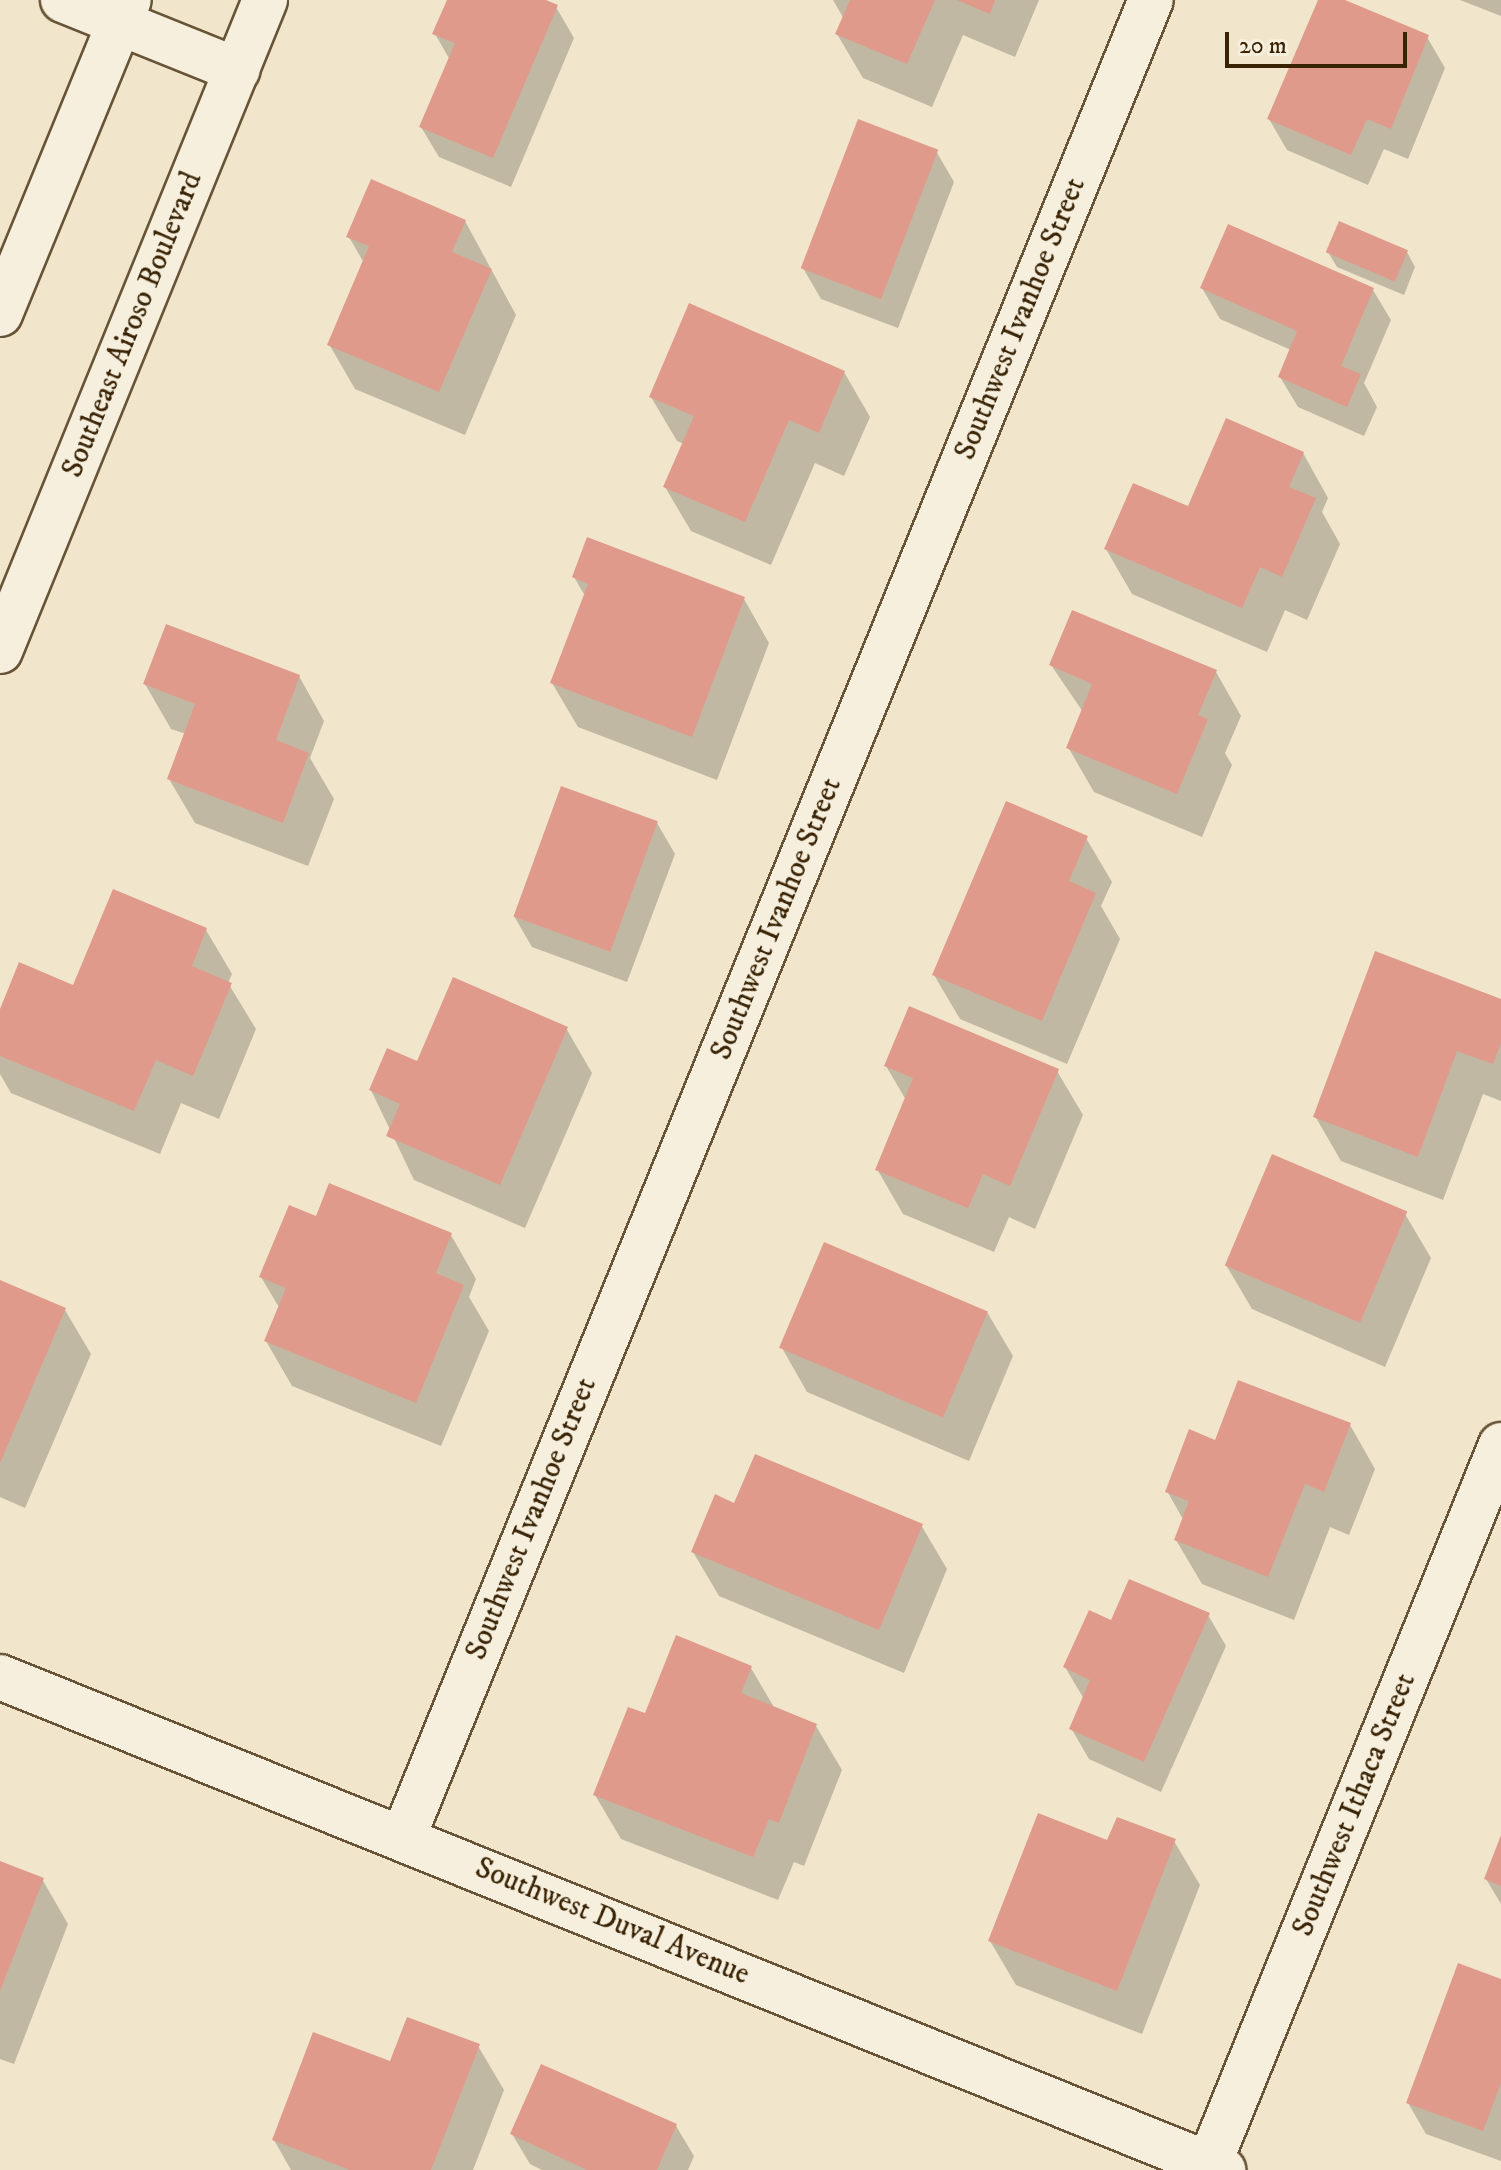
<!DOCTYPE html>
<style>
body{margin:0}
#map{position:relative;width:1501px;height:2170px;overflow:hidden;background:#f1e6cb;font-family:"IM FELL DW Pica",serif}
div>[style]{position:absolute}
.shadow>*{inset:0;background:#0003}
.building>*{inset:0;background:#e09a8c;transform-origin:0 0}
.roads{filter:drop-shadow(2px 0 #675436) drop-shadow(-2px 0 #675436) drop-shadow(0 2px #675436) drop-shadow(0 -2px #675436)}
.minor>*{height:44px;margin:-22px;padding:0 22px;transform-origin:22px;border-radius:22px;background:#f6efdd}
.secondary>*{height:44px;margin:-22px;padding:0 22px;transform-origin:22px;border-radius:22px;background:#f6efdd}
span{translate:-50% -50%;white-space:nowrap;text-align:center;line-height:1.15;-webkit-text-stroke:8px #f6efdd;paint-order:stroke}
.street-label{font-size:30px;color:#392304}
.scale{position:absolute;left:1225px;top:32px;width:182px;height:36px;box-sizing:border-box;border:4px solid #392304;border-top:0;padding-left:10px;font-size:24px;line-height:28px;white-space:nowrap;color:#392304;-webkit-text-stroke:6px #f6efdd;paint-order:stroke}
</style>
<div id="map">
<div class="shadow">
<div style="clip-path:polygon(449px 0,541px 0,556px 7px,574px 38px,511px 187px,439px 157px,421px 127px,450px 60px,435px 34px)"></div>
<div style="clip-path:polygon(833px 0,1039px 0,1015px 57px,963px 35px,932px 107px,863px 78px,837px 34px,844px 19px)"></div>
<div style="clip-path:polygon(1320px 0,1340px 0,1427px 37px,1445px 68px,1408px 159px,1384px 149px,1368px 185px,1287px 150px,1269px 119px)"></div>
<div style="clip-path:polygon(1460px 0,1501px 0,1501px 16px)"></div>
<div style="clip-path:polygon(936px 151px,954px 182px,898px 328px,821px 299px,803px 268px)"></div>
<div style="clip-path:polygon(465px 221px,516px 315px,465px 435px,355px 389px,329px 344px,364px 263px,349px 237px)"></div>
<div style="clip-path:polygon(1328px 252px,1407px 252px,1415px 267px,1404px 295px,1337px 267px)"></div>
<div style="clip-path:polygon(1202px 288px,1373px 290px,1391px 320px,1364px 383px,1377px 407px,1364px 436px,1298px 407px,1280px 377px,1291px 350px,1220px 319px)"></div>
<div style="clip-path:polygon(844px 372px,870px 417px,844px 476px,815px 463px,771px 565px,691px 531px,665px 487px,684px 444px,677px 441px,651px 397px)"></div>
<div style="clip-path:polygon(1303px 453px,1328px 498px,1322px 512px,1340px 544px,1307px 620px,1285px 610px,1267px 652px,1132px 594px,1106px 549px)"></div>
<div style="clip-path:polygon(574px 577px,744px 599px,769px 643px,717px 780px,578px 727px,552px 683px,585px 596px)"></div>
<div style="clip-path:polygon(1051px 665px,1216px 672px,1241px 716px,1225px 753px,1232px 765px,1202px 837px,1094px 792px,1068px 747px,1083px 712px)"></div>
<div style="clip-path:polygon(299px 676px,324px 721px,310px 758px,334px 799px,308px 866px,195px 823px,169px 779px,186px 734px,171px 729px,145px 684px)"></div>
<div style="clip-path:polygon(657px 823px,675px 854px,627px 982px,532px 947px,514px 916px)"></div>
<div style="clip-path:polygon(1086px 838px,1112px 882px,1101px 906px,1120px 939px,1067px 1064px,960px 1019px,934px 975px)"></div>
<div style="clip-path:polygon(206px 930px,232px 974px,228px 983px,256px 1029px,219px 1119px,181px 1103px,160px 1154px,11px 1093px,0 1074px,0 1014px,74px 988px)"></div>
<div style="clip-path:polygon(1501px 1001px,1501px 1101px,1483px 1094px,1443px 1200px,1341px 1161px,1315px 1116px)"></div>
<div style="clip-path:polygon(566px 1028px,592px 1073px,525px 1228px,414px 1180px,371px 1090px,418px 1064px)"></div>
<div style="clip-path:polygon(886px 1066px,1057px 1071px,1083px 1115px,1035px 1229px,1009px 1217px,994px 1252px,903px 1214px,877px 1169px,906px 1100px)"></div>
<div style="clip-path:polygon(1405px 1214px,1431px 1258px,1385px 1367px,1252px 1309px,1226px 1265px)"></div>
<div style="clip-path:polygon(317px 1219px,451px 1235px,476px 1279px,469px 1297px,489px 1331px,441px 1446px,292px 1386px,266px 1341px,280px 1309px,261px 1277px)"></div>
<div style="clip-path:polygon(0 1282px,65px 1310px,91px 1354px,25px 1508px,0 1497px)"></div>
<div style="clip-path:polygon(987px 1312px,1013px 1356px,969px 1461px,807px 1392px,782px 1348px)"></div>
<div style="clip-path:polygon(1350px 1425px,1375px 1469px,1349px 1535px,1330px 1527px,1294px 1620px,1202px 1584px,1176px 1540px,1184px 1521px,1167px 1491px,1216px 1442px)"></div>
<div style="clip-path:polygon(735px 1506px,921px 1525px,947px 1569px,904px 1673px,719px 1596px,693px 1552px)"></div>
<div style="clip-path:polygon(1208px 1615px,1226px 1646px,1161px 1792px,1089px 1759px,1071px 1728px,1084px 1699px,1065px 1667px,1112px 1623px)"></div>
<div style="clip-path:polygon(751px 1668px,775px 1709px,816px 1726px,842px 1770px,804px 1866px,794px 1862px,778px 1900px,621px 1839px,595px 1795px,646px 1716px)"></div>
<div style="clip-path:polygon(1501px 1840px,1501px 1904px,1486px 1879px)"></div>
<div style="clip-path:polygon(1174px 1841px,1200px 1885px,1142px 2034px,1016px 1985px,990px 1941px)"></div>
<div style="clip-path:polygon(0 1863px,42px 1879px,68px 1924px,14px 2064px,0 2059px)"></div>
<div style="clip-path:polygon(1501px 1981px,1501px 2161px,1426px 2134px,1408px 2103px)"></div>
<div style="clip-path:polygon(478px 2046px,504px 2090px,473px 2170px,291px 2170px,274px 2140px,391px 2064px)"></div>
<div style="clip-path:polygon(676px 2126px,694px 2156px,688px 2170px,542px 2170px,530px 2164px,512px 2134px)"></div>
</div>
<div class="building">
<div style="clip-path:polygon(447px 0,546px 0,558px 5px,493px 158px,419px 127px,455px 43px,432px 34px)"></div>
<div style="clip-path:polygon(850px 0,935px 0,907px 64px,835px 34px)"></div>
<div style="clip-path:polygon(957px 0,995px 0,990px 14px)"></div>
<div style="clip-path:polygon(1318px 0,1345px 0,1429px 35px,1391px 129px,1367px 119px,1351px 155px,1267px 119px)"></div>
<div style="left:858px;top:119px;width:86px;height:160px;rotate:21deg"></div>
<div style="clip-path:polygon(371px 179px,466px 220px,452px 252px,492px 269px,439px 392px,327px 345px,369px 246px,346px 237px)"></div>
<div style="left:1339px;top:221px;width:75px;height:34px;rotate:23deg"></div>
<div style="clip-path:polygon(1228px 224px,1374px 288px,1341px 366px,1361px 374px,1347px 407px,1278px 377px,1297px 331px,1200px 288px)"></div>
<div style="clip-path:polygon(689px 303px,845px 371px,819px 433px,789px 420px,745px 522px,663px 487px,694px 416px,649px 397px)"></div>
<div style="clip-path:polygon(1226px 418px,1304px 452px,1289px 487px,1316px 498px,1282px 577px,1260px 567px,1242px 608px,1104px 549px,1133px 483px,1188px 506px)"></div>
<div style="clip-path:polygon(587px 537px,745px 597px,692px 737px,550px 683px,588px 584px,572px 577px)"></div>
<div style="clip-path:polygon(1072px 610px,1217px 670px,1198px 715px,1208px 719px,1177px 794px,1066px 748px,1092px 684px,1049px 665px)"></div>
<div style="clip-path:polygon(166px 624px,300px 675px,276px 740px,309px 753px,283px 823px,167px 779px,195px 704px,143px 684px)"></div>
<div style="left:561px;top:786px;width:103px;height:139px;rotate:20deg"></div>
<div style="clip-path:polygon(1006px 801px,1088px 836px,1069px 881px,1096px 893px,1042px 1021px,932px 975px)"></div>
<div style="clip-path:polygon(113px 889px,207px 928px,192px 966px,232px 983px,193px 1076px,156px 1060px,134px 1111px,0 1056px,0 1009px,19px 962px,73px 985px)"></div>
<div style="clip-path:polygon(1375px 951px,1501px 999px,1501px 1043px,1493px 1064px,1457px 1051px,1418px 1157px,1313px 1117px)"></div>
<div style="clip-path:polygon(453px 977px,568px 1027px,500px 1185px,386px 1136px,400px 1104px,369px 1090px,387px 1048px,417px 1061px)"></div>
<div style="clip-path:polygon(909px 1006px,1059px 1069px,1010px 1186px,983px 1174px,968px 1208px,875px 1170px,913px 1078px,884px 1066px)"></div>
<div style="left:1272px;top:1154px;width:147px;height:121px;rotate:23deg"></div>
<div style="clip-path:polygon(329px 1183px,452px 1233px,436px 1273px,464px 1285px,416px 1403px,264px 1341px,286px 1288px,259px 1277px,289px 1205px,316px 1216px)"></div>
<div style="left:824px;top:1242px;width:178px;height:115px;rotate:23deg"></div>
<div style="clip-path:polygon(0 1280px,66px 1308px,0 1463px)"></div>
<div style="clip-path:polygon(1238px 1380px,1351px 1423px,1324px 1492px,1305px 1484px,1268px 1577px,1174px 1540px,1189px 1501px,1165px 1492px,1189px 1429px,1215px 1440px)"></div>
<div style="clip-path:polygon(755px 1454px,923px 1524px,879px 1630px,691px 1552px,715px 1494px,734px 1503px)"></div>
<div style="clip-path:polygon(1129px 1579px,1210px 1613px,1144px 1762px,1069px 1729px,1090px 1680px,1063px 1667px,1089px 1610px,1111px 1620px)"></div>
<div style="clip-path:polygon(676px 1635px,752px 1666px,741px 1693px,817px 1724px,779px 1823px,769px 1819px,753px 1857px,593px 1795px,628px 1707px,645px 1713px)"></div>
<div style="clip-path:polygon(1038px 1813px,1107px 1840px,1117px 1817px,1176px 1839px,1117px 1991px,988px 1941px)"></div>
<div style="clip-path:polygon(1501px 1835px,1501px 1886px,1484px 1879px)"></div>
<div style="clip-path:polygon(0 1861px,44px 1878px,0 1991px)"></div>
<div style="clip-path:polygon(1458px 1963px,1501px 1979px,1501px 2083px,1483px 2131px,1406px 2103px)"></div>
<div style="clip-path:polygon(407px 2017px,480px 2044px,431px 2170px,350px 2170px,272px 2140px,313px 2032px,390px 2061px)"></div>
<div style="clip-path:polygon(541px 2064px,677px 2124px,657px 2170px,587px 2170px,510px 2134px)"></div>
</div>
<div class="roads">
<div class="minor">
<div style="left:63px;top:0;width:188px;rotate:21.9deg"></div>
<div style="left:0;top:1677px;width:1319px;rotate:21.95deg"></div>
<div style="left:403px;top:1838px;width:1984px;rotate:-67.86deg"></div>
<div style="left:1209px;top:2164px;width:776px;rotate:-67.9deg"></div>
</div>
<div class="secondary">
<div style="left:0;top:314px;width:339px;rotate:-67.7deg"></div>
<div style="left:0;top:651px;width:703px;rotate:-67.85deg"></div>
</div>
</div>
<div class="street-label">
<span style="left:1021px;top:319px;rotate:-68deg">Southwest Ivanhoe Street</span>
<span style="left:133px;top:325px;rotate:-68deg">Southeast Airoso Boulevard</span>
<span style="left:777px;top:919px;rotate:-68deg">Southwest Ivanhoe Street</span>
<span style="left:532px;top:1519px;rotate:-68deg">Southwest Ivanhoe Street</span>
<span style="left:1355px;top:1805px;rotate:-68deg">Southwest Ithaca Street</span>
<span style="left:612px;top:1922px;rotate:22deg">Southwest Duval Avenue</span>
</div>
<div class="scale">20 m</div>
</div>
